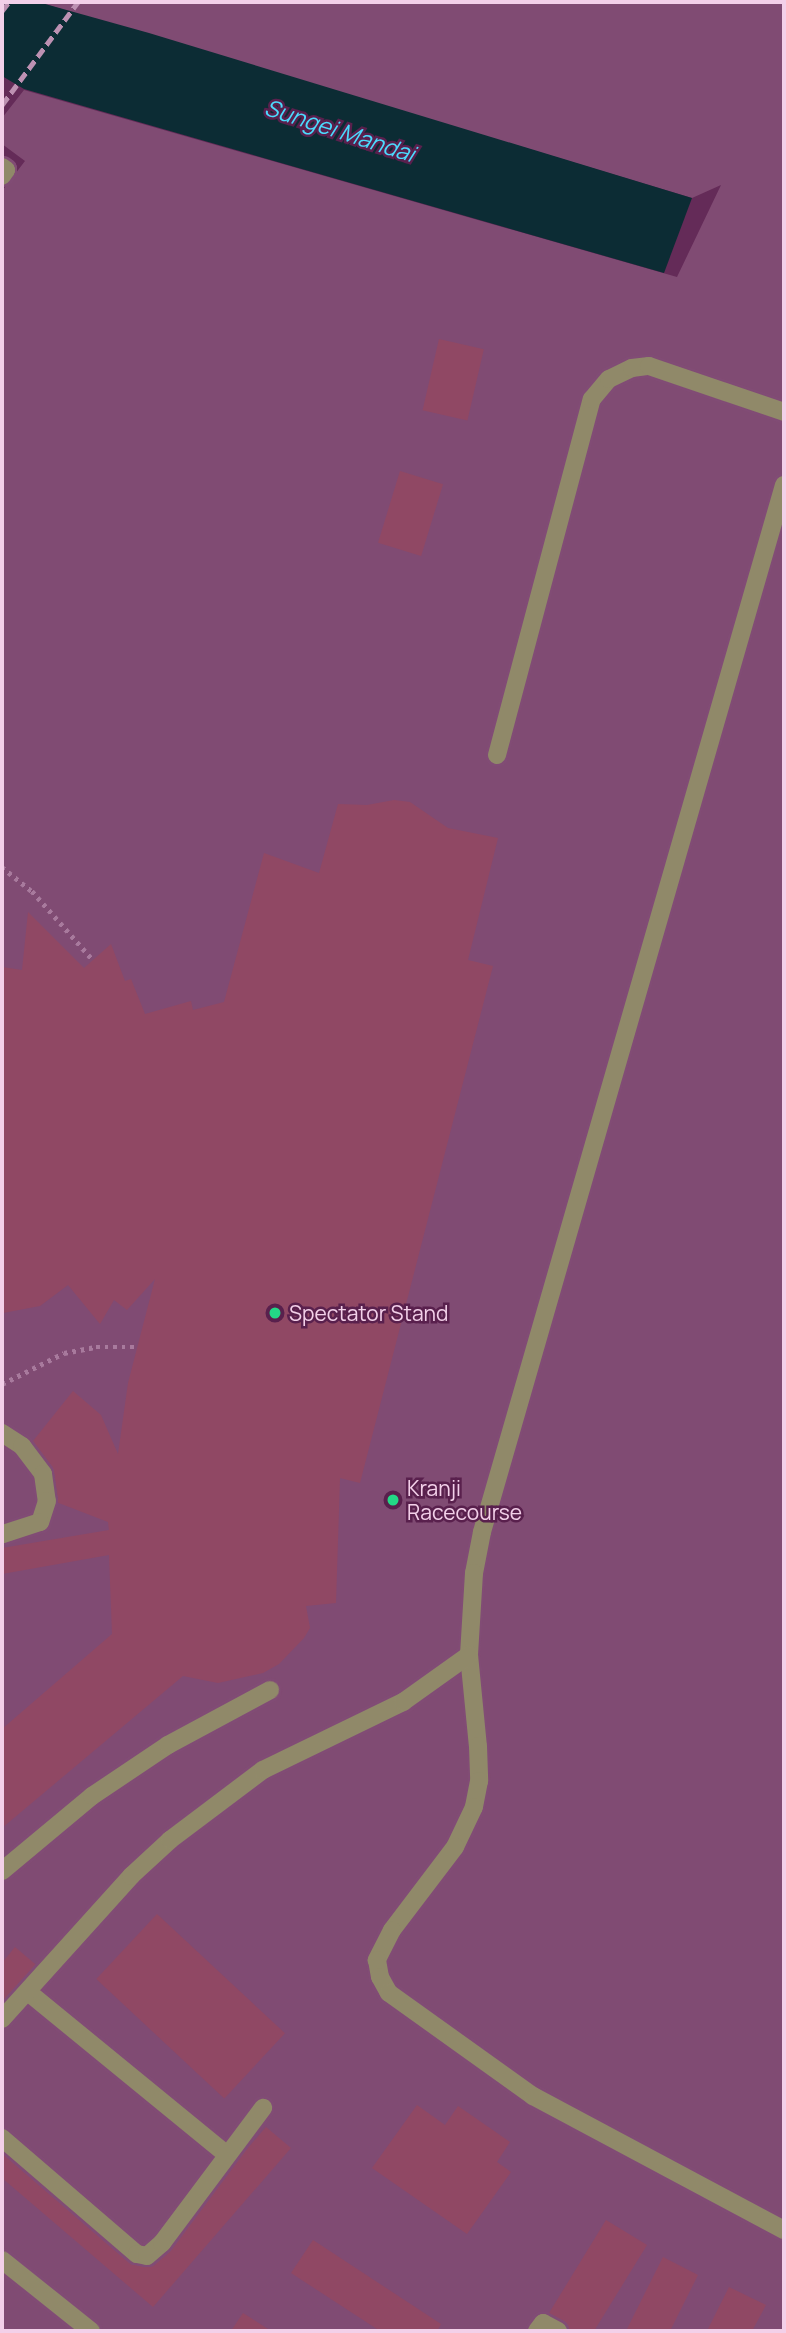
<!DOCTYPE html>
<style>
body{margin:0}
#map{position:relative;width:786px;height:2333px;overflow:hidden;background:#642b58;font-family:Manrope,sans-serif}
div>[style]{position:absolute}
.green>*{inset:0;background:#804b73}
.water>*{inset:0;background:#0c2c34}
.building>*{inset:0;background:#904864;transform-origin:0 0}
.path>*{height:4.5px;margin-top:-2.25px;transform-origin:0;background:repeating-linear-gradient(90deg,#a87a9d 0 3.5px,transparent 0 8.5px)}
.roads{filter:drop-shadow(2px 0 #814c75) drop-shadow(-2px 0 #814c75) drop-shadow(0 2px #814c75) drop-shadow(0 -2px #814c75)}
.minor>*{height:18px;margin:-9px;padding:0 9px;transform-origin:9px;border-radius:9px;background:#908969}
.rail>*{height:5px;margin-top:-2.5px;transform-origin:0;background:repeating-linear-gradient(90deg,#bd91b2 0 10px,transparent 0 15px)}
.dots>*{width:19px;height:19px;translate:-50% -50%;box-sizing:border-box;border:4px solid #59204d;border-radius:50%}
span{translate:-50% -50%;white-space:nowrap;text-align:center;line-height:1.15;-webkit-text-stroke:5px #59204d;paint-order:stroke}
.poi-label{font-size:21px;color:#f3d0e9}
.left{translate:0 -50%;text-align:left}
.water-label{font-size:23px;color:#4bdbfd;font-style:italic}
.frame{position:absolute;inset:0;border:4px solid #f3d0e9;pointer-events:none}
</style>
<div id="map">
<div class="green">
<div style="clip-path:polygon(38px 2px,784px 2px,784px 2331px,2px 2331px,2px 191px,25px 161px,2px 144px,2px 118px,24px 90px,677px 277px,721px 185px,692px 198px)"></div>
</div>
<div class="water">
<div style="clip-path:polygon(2px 2px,38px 2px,149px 33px,692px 198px,664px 273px,24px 89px,2px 76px)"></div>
</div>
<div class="building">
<div style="left:439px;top:339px;width:46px;height:73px;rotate:13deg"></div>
<div style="left:400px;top:471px;width:45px;height:75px;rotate:17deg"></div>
<div style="clip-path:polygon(394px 800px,410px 802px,448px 828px,498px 838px,468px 960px,493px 966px,360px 1483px,340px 1478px,336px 1603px,306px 1606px,310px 1628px,304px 1638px,279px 1664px,263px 1673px,218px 1683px,183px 1676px,2px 1828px,2px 1729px,112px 1634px,109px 1555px,2px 1574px,2px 1548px,109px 1530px,108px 1522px,51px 1500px,47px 1464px,33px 1441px,73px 1391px,101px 1415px,118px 1454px,128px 1383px,155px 1279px,127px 1310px,114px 1300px,100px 1324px,68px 1285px,40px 1306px,3px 1313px,2px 967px,22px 970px,28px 912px,84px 968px,111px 944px,125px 981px,131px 979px,145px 1014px,191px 1001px,193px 1010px,224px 1002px,264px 853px,319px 873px,338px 804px,367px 805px)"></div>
<div style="left:157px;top:1914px;width:175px;height:89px;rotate:43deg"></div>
<div style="clip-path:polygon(15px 1947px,41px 1969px,2px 2014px,2px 1963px)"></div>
<div style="clip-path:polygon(417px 2105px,445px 2125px,458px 2106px,510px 2142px,497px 2162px,511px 2172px,467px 2234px,372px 2168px)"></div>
<div style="clip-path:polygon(266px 2127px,291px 2148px,153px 2307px,2px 2178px,2px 2143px,146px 2266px)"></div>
<div style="clip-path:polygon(606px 2220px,647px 2245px,594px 2331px,568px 2331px,546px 2318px)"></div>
<div style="clip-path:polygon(313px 2240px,441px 2324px,437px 2331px,380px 2331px,291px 2273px)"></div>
<div style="clip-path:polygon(663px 2257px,698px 2275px,670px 2331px,626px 2331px)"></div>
<div style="clip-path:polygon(729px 2287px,766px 2305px,752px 2331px,707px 2331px)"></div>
<div style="clip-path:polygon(243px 2313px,271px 2331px,231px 2331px)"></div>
</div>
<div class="path">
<div style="left:2px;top:867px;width:38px;rotate:39deg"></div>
<div style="left:32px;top:891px;width:92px;rotate:48.5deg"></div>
<div style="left:2px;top:1384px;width:69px;rotate:-26.6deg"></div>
<div style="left:64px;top:1353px;width:33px;rotate:-11deg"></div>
<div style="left:96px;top:1347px;width:42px"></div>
</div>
<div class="roads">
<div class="minor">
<div style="left:2px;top:167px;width:5px;rotate:37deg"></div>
<div style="left:6px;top:170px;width:7px;rotate:124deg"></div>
<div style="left:784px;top:485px;width:1090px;rotate:106.09deg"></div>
<div style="left:482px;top:1532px;width:42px;rotate:101deg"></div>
<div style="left:474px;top:1573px;width:82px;rotate:93.5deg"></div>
<div style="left:469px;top:1655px;width:91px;rotate:84.4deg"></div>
<div style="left:478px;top:1746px;width:35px;rotate:88deg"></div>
<div style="left:479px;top:1781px;width:26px;rotate:101deg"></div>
<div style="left:474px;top:1807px;width:44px;rotate:115.4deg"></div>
<div style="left:455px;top:1847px;width:104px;rotate:127.2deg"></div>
<div style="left:392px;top:1930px;width:34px;rotate:117deg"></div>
<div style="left:377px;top:1960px;width:17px;rotate:80deg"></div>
<div style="left:380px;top:1977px;width:18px;rotate:61deg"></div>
<div style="left:389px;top:1993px;width:177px;rotate:35.6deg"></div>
<div style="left:533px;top:2096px;width:285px;rotate:28.1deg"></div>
<div style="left:497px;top:755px;width:368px;rotate:-75.1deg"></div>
<div style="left:592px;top:399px;width:26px;rotate:-50deg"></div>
<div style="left:609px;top:379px;width:25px;rotate:-26deg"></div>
<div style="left:632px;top:368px;width:17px;rotate:-7deg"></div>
<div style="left:649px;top:366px;width:143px;rotate:18.8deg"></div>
<div style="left:2px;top:1433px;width:24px;rotate:33deg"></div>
<div style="left:22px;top:1446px;width:35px;rotate:53deg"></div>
<div style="left:43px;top:1474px;width:27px;rotate:82deg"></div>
<div style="left:47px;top:1501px;width:22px;rotate:108deg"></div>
<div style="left:40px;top:1522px;width:40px;rotate:162deg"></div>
<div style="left:2px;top:1871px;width:117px;rotate:-39.8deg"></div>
<div style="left:92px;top:1796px;width:92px;rotate:-33.9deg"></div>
<div style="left:168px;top:1745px;width:116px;rotate:-28.3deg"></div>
<div style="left:28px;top:1992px;width:257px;rotate:39.3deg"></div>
<div style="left:2px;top:2019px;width:193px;rotate:-47.9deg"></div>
<div style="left:131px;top:1876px;width:53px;rotate:-42.7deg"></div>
<div style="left:170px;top:1840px;width:116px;rotate:-37deg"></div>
<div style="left:263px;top:1770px;width:156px;rotate:-25.9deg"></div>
<div style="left:403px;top:1702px;width:81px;rotate:-35.5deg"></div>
<div style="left:2px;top:2138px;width:178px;rotate:40.7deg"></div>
<div style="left:137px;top:2254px;width:10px;rotate:11deg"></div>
<div style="left:147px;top:2256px;width:20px;rotate:-41deg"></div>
<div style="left:162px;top:2243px;width:169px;rotate:-53.2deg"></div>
<div style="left:2px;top:2260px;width:114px;rotate:38.6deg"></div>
<div style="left:537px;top:2331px;width:10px;rotate:-53deg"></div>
<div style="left:543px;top:2323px;width:17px;rotate:28deg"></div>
</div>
</div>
<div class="rail">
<div style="left:2px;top:11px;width:11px;rotate:-52deg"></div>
<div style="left:2px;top:105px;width:128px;rotate:-53.6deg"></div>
</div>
<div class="dots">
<div style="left:275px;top:1313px;background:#23d886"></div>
<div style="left:393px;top:1500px;background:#23d886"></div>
</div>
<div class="poi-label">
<span class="left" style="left:289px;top:1313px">Spectator Stand</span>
<span class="left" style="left:407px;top:1500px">Kranji<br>Racecourse</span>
</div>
<div class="water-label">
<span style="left:340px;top:130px;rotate:18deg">Sungei Mandai</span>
</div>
<div class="frame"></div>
</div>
